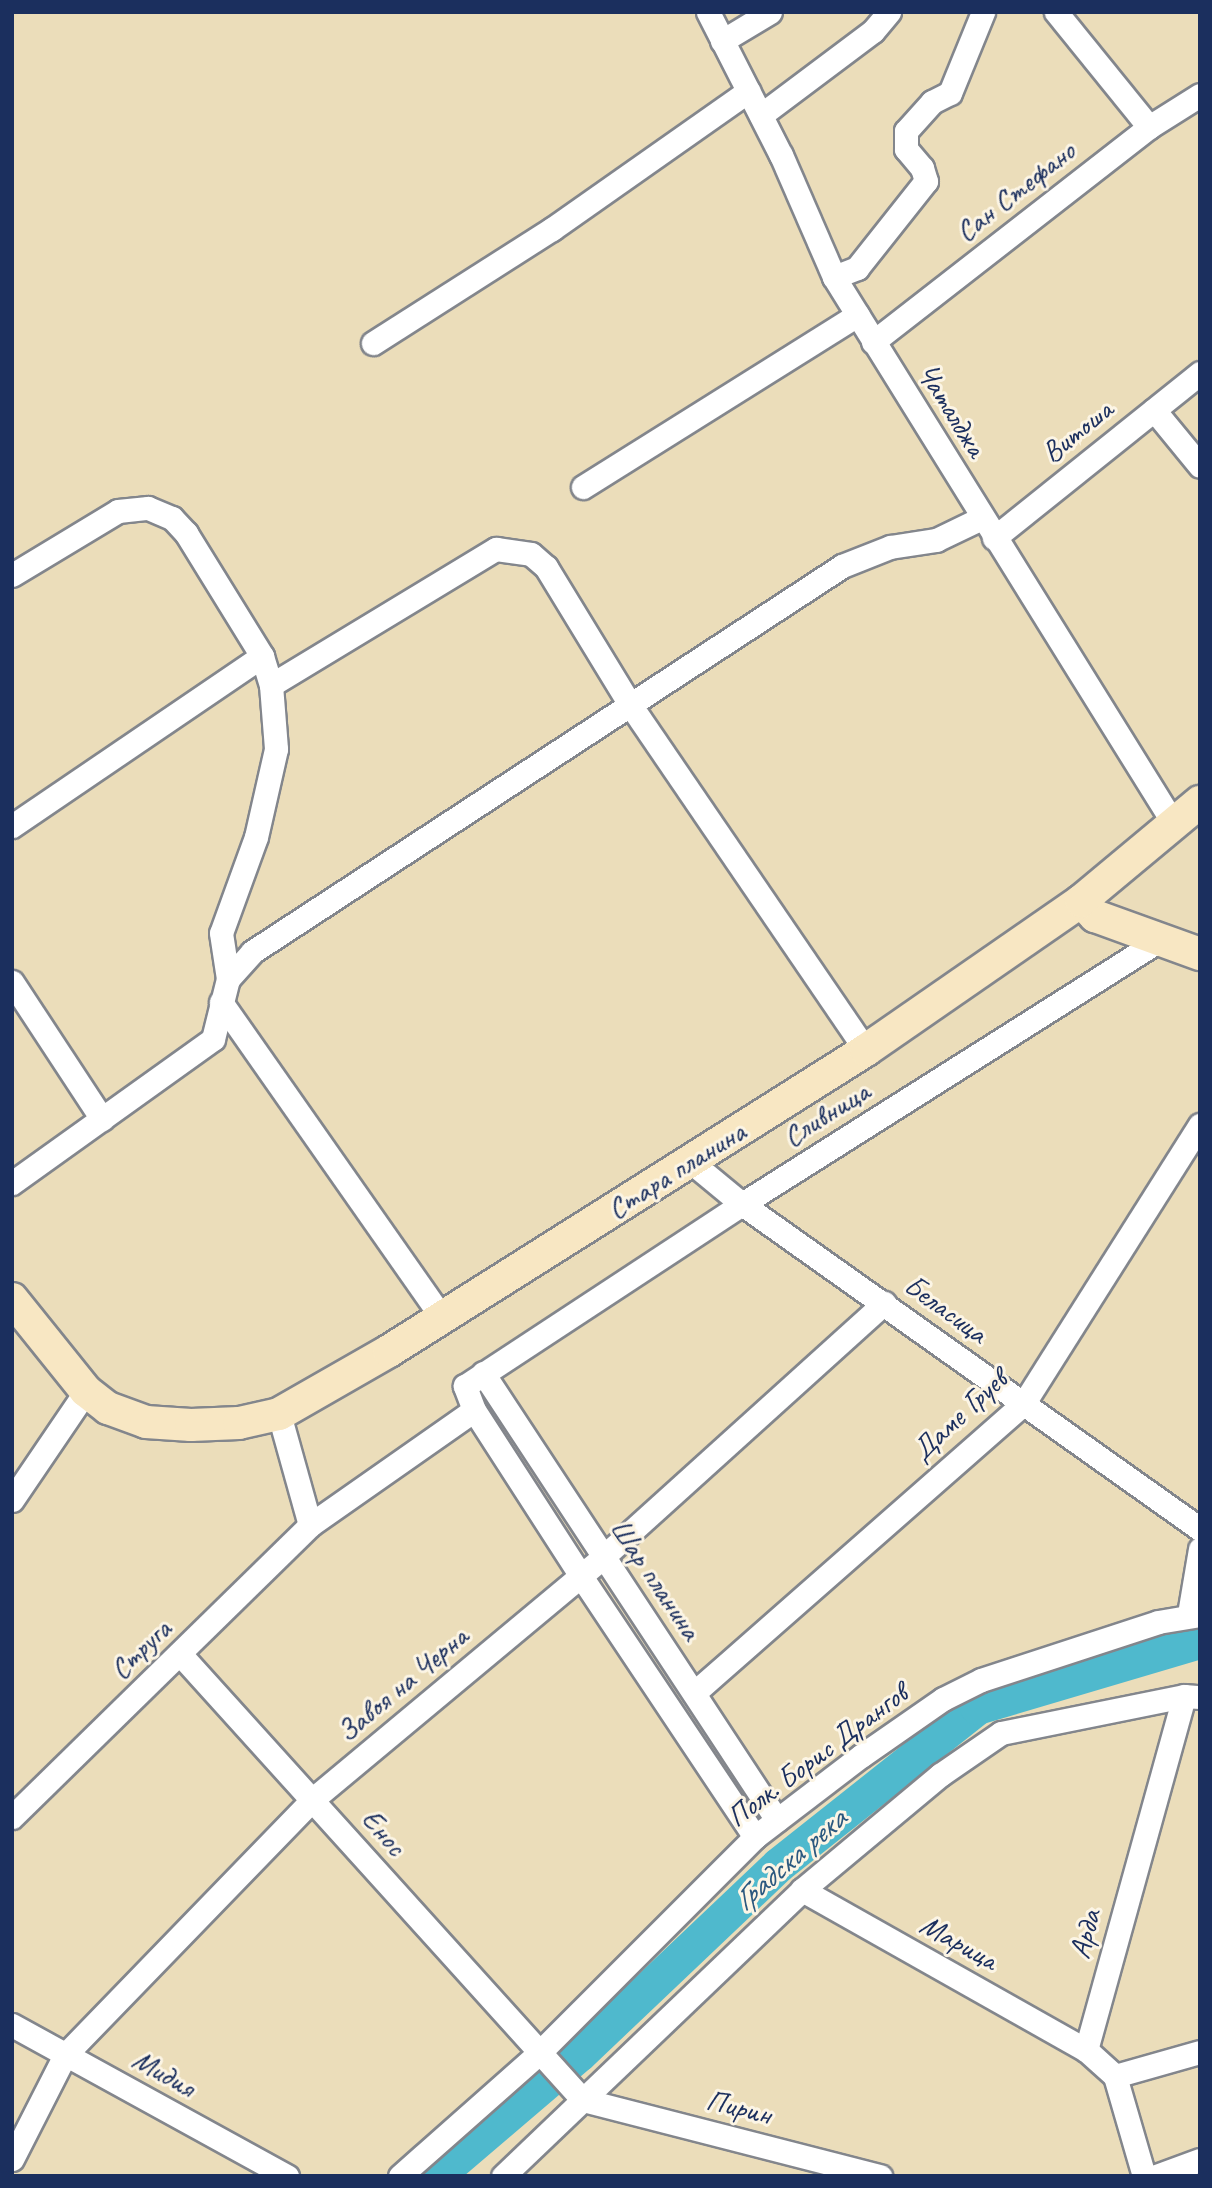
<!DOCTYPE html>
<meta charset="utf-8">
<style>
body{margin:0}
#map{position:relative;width:1212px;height:2188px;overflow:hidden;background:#ebddba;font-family:Caveat,sans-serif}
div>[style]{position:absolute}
.river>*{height:35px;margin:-17.5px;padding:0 17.5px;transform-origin:17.5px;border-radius:17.5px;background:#4fb9cd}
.roads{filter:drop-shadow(2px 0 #83868c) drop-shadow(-2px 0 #83868c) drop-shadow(0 2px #83868c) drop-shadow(0 -2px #83868c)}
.street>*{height:23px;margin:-11.5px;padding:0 11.5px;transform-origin:11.5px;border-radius:11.5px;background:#fff}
.secondary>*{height:32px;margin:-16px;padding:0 16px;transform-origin:16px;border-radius:16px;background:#f8e7c3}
span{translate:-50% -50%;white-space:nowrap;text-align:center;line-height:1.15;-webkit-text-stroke:6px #fcf5e5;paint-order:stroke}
.street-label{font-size:30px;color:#1b2f5e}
.water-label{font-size:32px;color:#2b587f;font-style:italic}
.frame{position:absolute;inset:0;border:14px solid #1b2f5e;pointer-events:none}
</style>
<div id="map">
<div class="river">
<div style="left:436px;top:2176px;width:188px;rotate:-40.5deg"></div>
<div style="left:579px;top:2054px;width:274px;rotate:-43.5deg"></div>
<div style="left:778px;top:1865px;width:254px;rotate:-38.4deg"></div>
<div style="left:977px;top:1707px;width:233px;rotate:-16.5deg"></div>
</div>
<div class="roads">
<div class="street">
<div style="left:708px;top:12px;width:161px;rotate:63deg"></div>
<div style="left:781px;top:155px;width:133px;rotate:66.5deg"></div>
<div style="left:834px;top:277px;width:644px;rotate:58.14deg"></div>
<div style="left:1056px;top:12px;width:148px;rotate:51deg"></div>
<div style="left:722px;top:41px;width:56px;rotate:-31.1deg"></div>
<div style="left:761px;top:115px;width:140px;rotate:-36.9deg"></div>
<div style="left:873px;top:31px;width:25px;rotate:-50deg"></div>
<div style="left:834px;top:277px;width:25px;rotate:-21deg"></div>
<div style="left:857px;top:268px;width:111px;rotate:-51.6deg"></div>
<div style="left:926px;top:181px;width:14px;rotate:-107deg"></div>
<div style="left:922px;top:168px;width:25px;rotate:-130deg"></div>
<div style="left:906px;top:149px;width:18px;rotate:-90deg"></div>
<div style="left:906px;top:131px;width:39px;rotate:-48deg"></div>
<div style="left:932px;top:102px;width:20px;rotate:-27deg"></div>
<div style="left:950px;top:93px;width:87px;rotate:-67.8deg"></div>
<div style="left:873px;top:342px;width:350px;rotate:-37.9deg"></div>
<div style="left:1149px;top:127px;width:60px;rotate:-32.1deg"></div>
<div style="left:373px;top:343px;width:212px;rotate:-32.5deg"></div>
<div style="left:552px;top:229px;width:240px;rotate:-35.1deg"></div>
<div style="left:1154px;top:410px;width:72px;rotate:50.6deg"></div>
<div style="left:583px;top:487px;width:324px;rotate:-32.1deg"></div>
<div style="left:994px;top:538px;width:264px;rotate:-38.7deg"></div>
<div style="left:12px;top:575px;width:124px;rotate:-31.1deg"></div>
<div style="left:118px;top:511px;width:30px;rotate:-6deg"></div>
<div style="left:148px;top:508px;width:26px;rotate:23deg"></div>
<div style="left:172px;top:518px;width:21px;rotate:47deg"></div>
<div style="left:186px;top:533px;width:145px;rotate:58.3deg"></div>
<div style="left:262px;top:656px;width:30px;rotate:73deg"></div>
<div style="left:271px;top:685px;width:64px;rotate:85.5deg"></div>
<div style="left:276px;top:749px;width:90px;rotate:102.8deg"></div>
<div style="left:256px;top:837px;width:102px;rotate:110deg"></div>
<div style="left:221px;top:933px;width:47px;rotate:81.3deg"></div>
<div style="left:271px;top:685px;width:263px;rotate:-31.2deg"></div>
<div style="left:496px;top:549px;width:35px;rotate:8deg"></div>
<div style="left:531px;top:554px;width:20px;rotate:41deg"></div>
<div style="left:546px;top:567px;width:159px;rotate:58.6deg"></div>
<div style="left:629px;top:703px;width:420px;rotate:55.7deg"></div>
<div style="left:12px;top:826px;width:302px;rotate:-34.2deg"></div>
<div style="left:12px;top:982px;width:164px;rotate:56.7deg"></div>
<div style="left:221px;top:1002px;width:383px;rotate:55deg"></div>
<div style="left:691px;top:1162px;width:66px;rotate:39.5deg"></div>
<div style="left:742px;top:1204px;width:562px;rotate:35.36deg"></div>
<div style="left:12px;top:1183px;width:247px;rotate:-35.6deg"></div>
<div style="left:213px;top:1039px;width:62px;rotate:-76deg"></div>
<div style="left:228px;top:979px;width:36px;rotate:-48deg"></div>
<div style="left:252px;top:952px;width:705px;rotate:-33.19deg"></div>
<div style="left:842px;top:566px;width:52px;rotate:-21.6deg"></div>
<div style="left:890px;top:547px;width:47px;rotate:-8.7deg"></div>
<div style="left:936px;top:540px;width:51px;rotate:-25.6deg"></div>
<div style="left:483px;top:1373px;width:535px;rotate:56.67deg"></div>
<div style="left:279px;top:1414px;width:115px;rotate:74.4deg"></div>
<div style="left:12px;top:1500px;width:132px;rotate:-55.8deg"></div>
<div style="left:1189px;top:1614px;width:66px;rotate:-80.4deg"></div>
<div style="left:180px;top:1654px;width:601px;rotate:47.9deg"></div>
<div style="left:583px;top:2100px;width:307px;rotate:14.4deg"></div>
<div style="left:694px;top:1693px;width:439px;rotate:-41.3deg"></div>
<div style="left:1024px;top:1403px;width:329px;rotate:-57.7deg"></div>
<div style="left:12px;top:1817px;width:417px;rotate:-44.4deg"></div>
<div style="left:310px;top:1525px;width:200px;rotate:-35deg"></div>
<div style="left:755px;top:1837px;width:314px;rotate:-123.7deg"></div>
<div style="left:581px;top:1576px;width:197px;rotate:-122.8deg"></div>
<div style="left:474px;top:1410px;width:26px;rotate:-111deg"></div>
<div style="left:465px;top:1386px;width:331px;rotate:-33.3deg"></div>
<div style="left:742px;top:1204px;width:491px;rotate:-32.3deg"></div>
<div style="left:802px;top:1890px;width:326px;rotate:29.4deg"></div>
<div style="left:12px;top:2025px;width:314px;rotate:28.8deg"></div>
<div style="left:1115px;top:2076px;width:88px;rotate:-15.8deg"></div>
<div style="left:12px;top:2159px;width:117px;rotate:-63deg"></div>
<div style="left:65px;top:2055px;width:356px;rotate:-45.9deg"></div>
<div style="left:313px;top:1799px;width:378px;rotate:-39.8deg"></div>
<div style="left:603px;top:1557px;width:379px;rotate:-42.1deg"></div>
<div style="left:400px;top:2176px;width:184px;rotate:-41.5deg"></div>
<div style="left:538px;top:2054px;width:307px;rotate:-45deg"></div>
<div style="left:755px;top:1837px;width:133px;rotate:-37.4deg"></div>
<div style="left:861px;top:1756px;width:100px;rotate:-34.8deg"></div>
<div style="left:943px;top:1699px;width:42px;rotate:-26.6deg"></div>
<div style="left:981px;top:1680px;width:186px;rotate:-18.1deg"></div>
<div style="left:1158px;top:1622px;width:43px;rotate:-9.5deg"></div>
<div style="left:503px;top:2176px;width:414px;rotate:-43.7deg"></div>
<div style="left:802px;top:1890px;width:180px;rotate:-39.8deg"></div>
<div style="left:940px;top:1775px;width:74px;rotate:-34.5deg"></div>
<div style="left:1001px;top:1733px;width:187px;rotate:-11.4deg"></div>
<div style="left:1184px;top:1696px;width:16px;rotate:4deg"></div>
<div style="left:1144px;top:2176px;width:104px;rotate:-106.2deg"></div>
<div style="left:1115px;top:2076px;width:39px;rotate:-138deg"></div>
<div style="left:1086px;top:2050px;width:367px;rotate:-74.5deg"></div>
<div style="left:1156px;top:2176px;width:47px;rotate:-20deg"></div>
</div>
<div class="secondary">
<div style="left:1081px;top:901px;width:21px;rotate:47deg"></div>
<div style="left:1095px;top:916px;width:112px;rotate:19.9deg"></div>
<div style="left:12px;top:1299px;width:118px;rotate:51.2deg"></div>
<div style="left:86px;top:1391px;width:28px;rotate:38deg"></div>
<div style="left:108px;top:1408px;width:40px;rotate:20.2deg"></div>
<div style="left:146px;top:1422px;width:45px;rotate:3.8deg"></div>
<div style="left:191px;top:1425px;width:48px;rotate:-2.4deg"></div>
<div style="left:239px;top:1423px;width:41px;rotate:-12.7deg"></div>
<div style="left:279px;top:1414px;width:127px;rotate:-29.8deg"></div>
<div style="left:389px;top:1351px;width:564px;rotate:-32.25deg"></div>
<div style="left:866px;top:1050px;width:262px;rotate:-34.7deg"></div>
<div style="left:1081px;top:901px;width:155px;rotate:-39.8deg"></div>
</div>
</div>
<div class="street-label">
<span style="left:1015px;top:191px;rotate:-38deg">Сан Стефано</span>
<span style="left:952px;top:410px;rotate:58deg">Чаталджа</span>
<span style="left:1077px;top:431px;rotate:-39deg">Витоша</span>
<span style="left:826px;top:1114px;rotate:-32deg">Сливница</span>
<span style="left:676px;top:1170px;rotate:-32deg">Стара планина</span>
<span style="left:946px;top:1309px;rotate:36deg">Беласица</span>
<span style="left:959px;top:1415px;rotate:-43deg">Даме Груев</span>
<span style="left:656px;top:1579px;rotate:56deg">Шар планина</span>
<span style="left:140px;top:1649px;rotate:-44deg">Струга</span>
<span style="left:402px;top:1684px;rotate:-40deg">Завоя на Черна</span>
<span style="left:817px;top:1755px;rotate:-37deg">Полк. Борис Дрангов</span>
<span style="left:384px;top:1832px;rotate:49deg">Енос</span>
<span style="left:1085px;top:1934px;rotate:-75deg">Арда</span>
<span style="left:959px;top:1942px;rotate:29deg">Марица</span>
<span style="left:164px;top:2073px;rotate:29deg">Мидия</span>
<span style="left:739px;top:2107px;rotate:14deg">Пирин</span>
</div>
<div class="water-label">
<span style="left:790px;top:1860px;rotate:-41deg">Градска река</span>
</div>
<div class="frame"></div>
</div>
